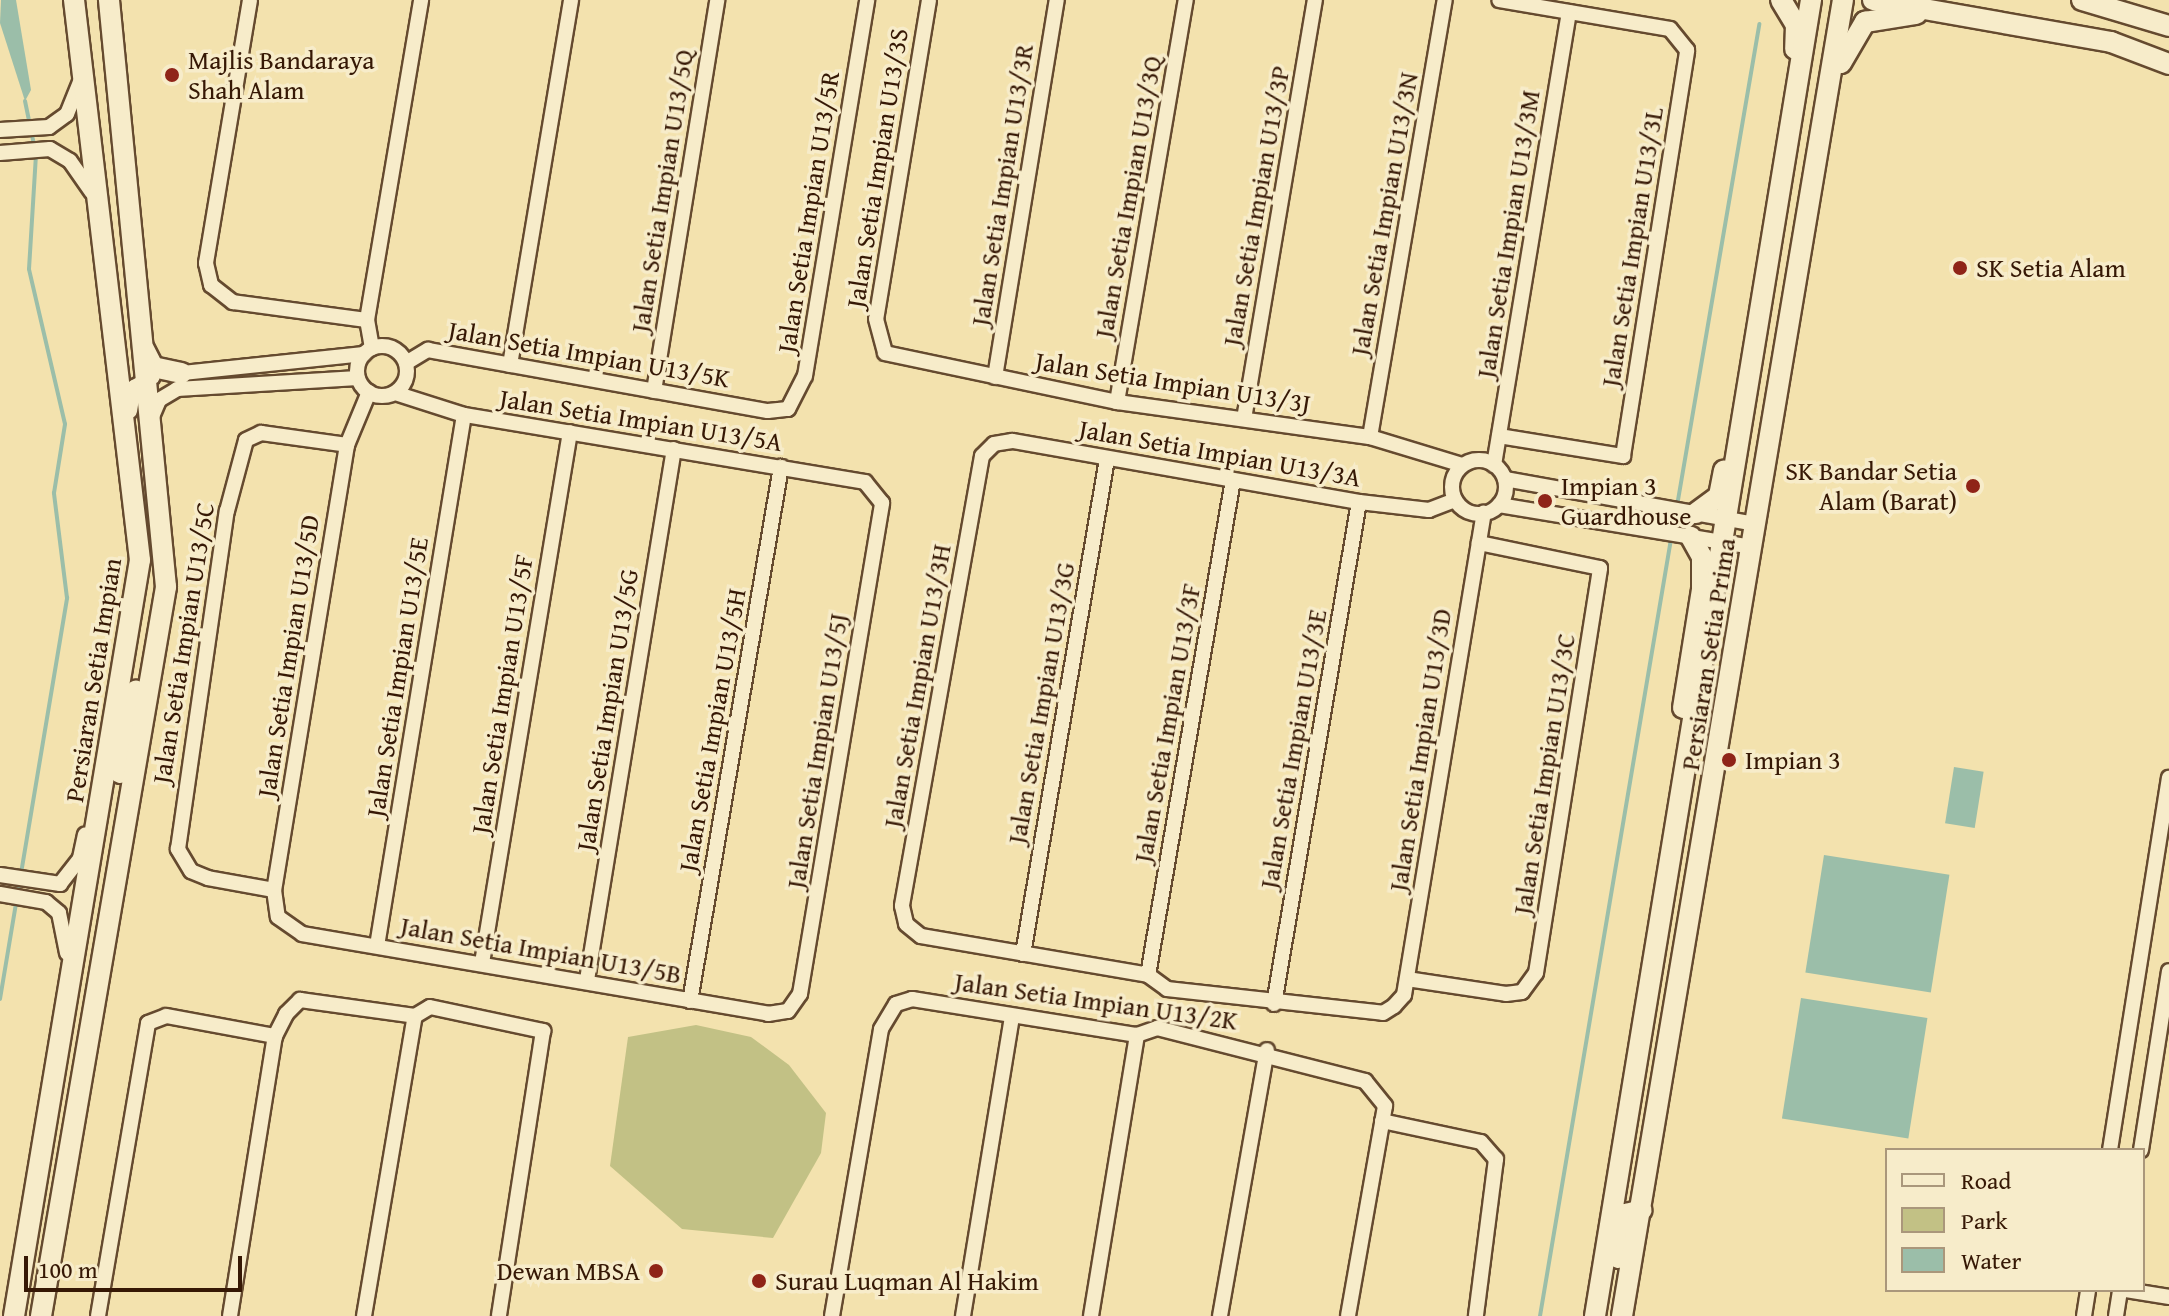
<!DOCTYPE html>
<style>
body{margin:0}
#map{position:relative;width:2169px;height:1316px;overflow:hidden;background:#f3e2ae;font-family:"Gentium Book Plus",serif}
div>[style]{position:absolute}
.green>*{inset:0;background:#c2c185}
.water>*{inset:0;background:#9bbea9;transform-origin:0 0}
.stream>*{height:4px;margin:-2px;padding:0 2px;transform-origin:2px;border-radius:2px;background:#9bbea9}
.roads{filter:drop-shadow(2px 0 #654a2f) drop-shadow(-2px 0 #654a2f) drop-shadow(0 2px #654a2f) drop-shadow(0 -2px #654a2f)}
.street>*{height:14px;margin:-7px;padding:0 7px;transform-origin:7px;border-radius:7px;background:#f7ecca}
.street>.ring{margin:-7px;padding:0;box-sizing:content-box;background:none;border:14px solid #f7ecca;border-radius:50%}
.secondary>*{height:20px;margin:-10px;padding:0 10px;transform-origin:10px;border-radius:10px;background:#f7ecca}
.dots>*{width:22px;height:22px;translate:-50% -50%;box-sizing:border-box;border:4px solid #f7ecca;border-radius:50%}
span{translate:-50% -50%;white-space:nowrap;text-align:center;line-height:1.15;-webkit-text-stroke:7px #f7ecca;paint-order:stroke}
.poi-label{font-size:26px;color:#361805}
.left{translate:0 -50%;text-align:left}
.right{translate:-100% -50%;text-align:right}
.street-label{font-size:26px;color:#361805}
.legend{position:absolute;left:1885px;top:1148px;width:260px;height:144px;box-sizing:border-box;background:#f7ecca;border:2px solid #aa977b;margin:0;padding:10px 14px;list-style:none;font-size:24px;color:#361805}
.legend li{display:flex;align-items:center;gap:16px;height:40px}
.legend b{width:40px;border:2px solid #aa977b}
.scale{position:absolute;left:24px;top:1256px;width:218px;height:36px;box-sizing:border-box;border:4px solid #361805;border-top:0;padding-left:10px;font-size:24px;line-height:28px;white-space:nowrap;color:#361805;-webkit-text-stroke:6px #f7ecca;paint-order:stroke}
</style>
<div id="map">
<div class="green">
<div style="clip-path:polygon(696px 1025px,751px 1037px,789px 1065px,826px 1113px,821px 1153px,773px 1238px,682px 1229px,610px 1166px,628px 1037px)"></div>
</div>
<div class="water">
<div style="clip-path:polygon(1px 0,16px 0,31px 90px,25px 101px,0 23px)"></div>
<div style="left:1954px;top:767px;width:30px;height:57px;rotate:9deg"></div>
<div style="left:1824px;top:855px;width:127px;height:119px;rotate:9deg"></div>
<div style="left:1801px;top:998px;width:128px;height:122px;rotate:9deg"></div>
</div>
<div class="stream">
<div style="left:25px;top:101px;width:45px;rotate:78.4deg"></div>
<div style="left:1677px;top:506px;width:489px;rotate:-80.3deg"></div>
<div style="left:0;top:999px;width:407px;rotate:-80.5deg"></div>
<div style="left:67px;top:598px;width:106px;rotate:-97.1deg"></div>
<div style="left:54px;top:493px;width:70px;rotate:-80.9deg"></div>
<div style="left:65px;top:424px;width:159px;rotate:-103.1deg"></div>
<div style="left:29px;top:269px;width:115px;rotate:-86.5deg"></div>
<div style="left:1540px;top:1316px;width:788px;rotate:-80.43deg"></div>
</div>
<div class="roads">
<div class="street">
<div style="left:250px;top:0;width:267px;rotate:99.5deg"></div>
<div style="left:206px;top:263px;width:23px;rotate:77deg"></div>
<div style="left:211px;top:285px;width:28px;rotate:38deg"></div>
<div style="left:233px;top:302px;width:135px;rotate:7.7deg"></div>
<div style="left:929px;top:0;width:323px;rotate:99.4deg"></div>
<div style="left:876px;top:319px;width:35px;rotate:75deg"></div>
<div style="left:885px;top:353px;width:237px;rotate:11.9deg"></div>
<div style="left:1117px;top:402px;width:255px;rotate:7.9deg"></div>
<div style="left:1370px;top:437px;width:96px;rotate:16.9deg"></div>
<div style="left:0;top:130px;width:49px;rotate:-3.5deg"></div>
<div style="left:49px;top:127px;width:22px;rotate:-36deg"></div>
<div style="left:67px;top:114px;width:35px;rotate:-68deg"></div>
<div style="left:0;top:153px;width:50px;rotate:-4.6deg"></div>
<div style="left:50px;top:149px;width:23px;rotate:31deg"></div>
<div style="left:70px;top:161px;width:38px;rotate:55deg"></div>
<div class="ring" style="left:357px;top:346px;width:36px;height:36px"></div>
<div style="left:372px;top:348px;width:28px;rotate:-100deg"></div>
<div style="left:367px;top:320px;width:325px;rotate:-80.4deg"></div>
<div style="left:406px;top:363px;width:26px;rotate:-31deg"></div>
<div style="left:428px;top:350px;width:345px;rotate:10.2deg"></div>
<div style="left:768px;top:411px;width:20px;rotate:-6deg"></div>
<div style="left:788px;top:409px;width:37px;rotate:-63deg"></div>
<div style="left:805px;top:376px;width:381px;rotate:-80.6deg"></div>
<div style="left:510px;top:365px;width:370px;rotate:-80.5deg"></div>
<div style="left:173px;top:374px;width:192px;rotate:-6deg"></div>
<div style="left:995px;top:377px;width:382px;rotate:-80.7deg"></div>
<div style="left:654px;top:391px;width:396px;rotate:-80.8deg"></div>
<div style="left:369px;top:392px;width:57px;rotate:112.5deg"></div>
<div style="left:347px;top:445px;width:451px;rotate:99.3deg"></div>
<div style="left:274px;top:890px;width:27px;rotate:82deg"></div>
<div style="left:278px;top:917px;width:29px;rotate:35deg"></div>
<div style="left:302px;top:934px;width:473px;rotate:9.7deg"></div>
<div style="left:768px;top:1014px;width:20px;rotate:-9deg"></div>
<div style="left:788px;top:1011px;width:21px;rotate:-55deg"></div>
<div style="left:800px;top:994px;width:498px;rotate:-80.5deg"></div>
<div style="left:882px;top:503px;width:27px;rotate:-129deg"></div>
<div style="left:865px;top:482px;width:407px;rotate:-170.5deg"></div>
<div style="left:464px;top:415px;width:72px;rotate:-162.3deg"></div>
<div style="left:1117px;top:402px;width:408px;rotate:-80.3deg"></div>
<div style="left:130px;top:411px;width:24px;rotate:-81deg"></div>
<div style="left:134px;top:387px;width:21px;rotate:-28deg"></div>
<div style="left:151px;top:419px;width:21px;rotate:-67deg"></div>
<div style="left:159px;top:400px;width:21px;rotate:-31deg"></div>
<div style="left:177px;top:389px;width:181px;rotate:-3.5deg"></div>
<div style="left:1244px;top:419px;width:425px;rotate:-80.4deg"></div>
<div style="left:1499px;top:436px;width:126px;rotate:9.2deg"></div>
<div style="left:1623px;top:456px;width:411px;rotate:-81deg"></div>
<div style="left:1687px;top:50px;width:27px;rotate:-129deg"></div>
<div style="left:1670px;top:29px;width:173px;rotate:-170.4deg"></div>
<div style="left:1370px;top:437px;width:443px;rotate:-80.3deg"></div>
<div class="ring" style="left:1452px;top:460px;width:40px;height:40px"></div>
<div style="left:1494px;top:465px;width:459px;rotate:-80.6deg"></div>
<div style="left:1505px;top:479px;width:255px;rotate:10.2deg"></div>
<div style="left:1455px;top:500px;width:28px;rotate:159deg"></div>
<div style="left:1429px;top:510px;width:70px;rotate:-173.5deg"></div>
<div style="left:1359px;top:502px;width:352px;rotate:-170deg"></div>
<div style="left:1012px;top:441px;width:18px;rotate:171deg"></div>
<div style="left:994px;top:444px;width:17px;rotate:135deg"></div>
<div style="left:982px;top:456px;width:457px;rotate:100.1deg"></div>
<div style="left:902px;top:906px;width:18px;rotate:77deg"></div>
<div style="left:906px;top:924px;width:19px;rotate:39deg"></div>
<div style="left:921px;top:936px;width:230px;rotate:9.7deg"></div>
<div style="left:1148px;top:975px;width:24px;rotate:36deg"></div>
<div style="left:1167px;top:989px;width:217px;rotate:6.3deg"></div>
<div style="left:1383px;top:1013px;width:13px;rotate:-32deg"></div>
<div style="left:1394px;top:1006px;width:15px;rotate:-48deg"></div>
<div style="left:1404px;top:995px;width:489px;rotate:-80.6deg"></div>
<div style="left:1499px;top:505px;width:256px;rotate:9.4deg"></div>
<div style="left:0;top:875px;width:61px;rotate:8.5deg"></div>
<div style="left:60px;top:884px;width:33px;rotate:-52deg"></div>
<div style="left:80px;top:858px;width:24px;rotate:-78deg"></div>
<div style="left:274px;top:890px;width:67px;rotate:-169.7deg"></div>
<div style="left:208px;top:878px;width:18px;rotate:-158deg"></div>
<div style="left:191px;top:871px;width:26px;rotate:-121deg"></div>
<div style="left:178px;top:849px;width:342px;rotate:-81.8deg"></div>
<div style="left:227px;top:511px;width:73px;rotate:-75deg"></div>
<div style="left:246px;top:440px;width:17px;rotate:-25deg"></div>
<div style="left:261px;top:433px;width:87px;rotate:7.9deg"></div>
<div style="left:0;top:894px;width:47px;rotate:9.9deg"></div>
<div style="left:46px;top:902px;width:17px;rotate:40deg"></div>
<div style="left:59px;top:913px;width:41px;rotate:78.7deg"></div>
<div style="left:377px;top:946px;width:538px;rotate:-80.7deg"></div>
<div style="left:1023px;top:954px;width:502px;rotate:-80.37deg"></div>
<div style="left:482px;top:963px;width:538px;rotate:-80.59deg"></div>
<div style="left:1148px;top:975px;width:502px;rotate:-80.26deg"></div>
<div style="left:1407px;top:979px;width:100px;rotate:8.6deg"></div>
<div style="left:1506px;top:994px;width:16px;rotate:-7deg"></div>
<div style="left:1522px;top:992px;width:24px;rotate:-54deg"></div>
<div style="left:1536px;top:973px;width:410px;rotate:-81deg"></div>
<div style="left:1600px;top:568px;width:124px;rotate:-168.3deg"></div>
<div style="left:587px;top:980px;width:538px;rotate:-80.7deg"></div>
<div style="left:690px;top:1001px;width:542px;rotate:-80.33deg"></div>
<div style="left:1274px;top:1004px;width:509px;rotate:-80.39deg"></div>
<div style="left:415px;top:1016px;width:17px;rotate:-31deg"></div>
<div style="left:430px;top:1007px;width:116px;rotate:12deg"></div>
<div style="left:543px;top:1031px;width:288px;rotate:98.8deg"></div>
<div style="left:1382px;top:1121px;width:101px;rotate:12deg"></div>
<div style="left:1481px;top:1142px;width:23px;rotate:49deg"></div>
<div style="left:1496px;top:1159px;width:158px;rotate:97.3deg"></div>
<div style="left:2110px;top:1150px;width:377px;rotate:-81deg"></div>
<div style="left:2141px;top:1150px;width:181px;rotate:-81.1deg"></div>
<div style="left:2126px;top:1290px;width:44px;rotate:9.2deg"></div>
<div style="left:98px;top:1316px;width:297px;rotate:-80.3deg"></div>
<div style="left:148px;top:1023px;width:19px;rotate:-21deg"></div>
<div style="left:166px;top:1016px;width:111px;rotate:10.4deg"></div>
<div style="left:230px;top:1316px;width:284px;rotate:-80.9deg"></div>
<div style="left:275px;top:1036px;width:25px;rotate:-63deg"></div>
<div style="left:286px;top:1014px;width:20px;rotate:-45deg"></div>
<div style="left:300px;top:1000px;width:116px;rotate:7.9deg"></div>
<div style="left:364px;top:1316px;width:304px;rotate:-80.4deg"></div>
<div style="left:832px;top:1316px;width:291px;rotate:-80.3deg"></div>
<div style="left:881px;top:1029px;width:29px;rotate:-59deg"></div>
<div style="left:896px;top:1004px;width:17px;rotate:-17deg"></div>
<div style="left:912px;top:999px;width:228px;rotate:9.1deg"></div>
<div style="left:1137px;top:1035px;width:21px;rotate:-19deg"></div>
<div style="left:1157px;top:1028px;width:215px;rotate:14.3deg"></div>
<div style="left:1365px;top:1081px;width:32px;rotate:51deg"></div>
<div style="left:1385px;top:1106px;width:213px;rotate:100deg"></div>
<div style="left:963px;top:1316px;width:304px;rotate:-80.7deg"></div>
<div style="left:1091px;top:1316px;width:285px;rotate:-80.7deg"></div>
<div style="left:1220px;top:1316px;width:270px;rotate:-80deg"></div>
<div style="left:2084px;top:1316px;width:26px;rotate:-81deg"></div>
<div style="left:2116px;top:1316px;width:26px;rotate:-81deg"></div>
</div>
<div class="secondary">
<div style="left:1781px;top:0;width:29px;rotate:59deg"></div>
<div style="left:1796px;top:25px;width:24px;rotate:92deg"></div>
<div style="left:1873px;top:0;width:242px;rotate:10deg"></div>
<div style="left:2111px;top:42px;width:62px;rotate:20.8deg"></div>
<div style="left:2082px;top:0;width:91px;rotate:16.6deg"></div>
<div style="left:1841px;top:63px;width:48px;rotate:-59.7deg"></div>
<div style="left:1865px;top:22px;width:52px;rotate:-8.9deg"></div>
<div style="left:144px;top:349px;width:20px;rotate:63deg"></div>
<div style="left:153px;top:367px;width:29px;rotate:12deg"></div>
<div style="left:1696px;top:513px;width:29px;rotate:-36deg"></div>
<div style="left:1719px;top:496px;width:26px;rotate:-79deg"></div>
<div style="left:1683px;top:708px;width:121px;rotate:-80.9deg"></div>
<div style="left:1702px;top:589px;width:32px;rotate:-90deg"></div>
<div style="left:1702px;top:557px;width:23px;rotate:-119deg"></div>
<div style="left:120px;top:773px;width:84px;rotate:-79deg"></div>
<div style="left:1618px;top:1258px;width:45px;rotate:-79.7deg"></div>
<div style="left:1626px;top:1214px;width:16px;rotate:-14deg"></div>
<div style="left:14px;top:1316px;width:766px;rotate:-80.54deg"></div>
<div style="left:140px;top:560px;width:564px;rotate:-96.72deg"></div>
<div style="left:41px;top:1316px;width:740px;rotate:-80.27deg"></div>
<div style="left:166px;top:587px;width:590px;rotate:-95.55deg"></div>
<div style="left:1595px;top:1316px;width:1334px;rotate:-80.68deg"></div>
<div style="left:1622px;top:1316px;width:1334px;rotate:-80.47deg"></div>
</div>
</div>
<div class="dots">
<div style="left:172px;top:75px;background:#8f2418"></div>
<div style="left:1960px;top:268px;background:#8f2418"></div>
<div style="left:1973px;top:486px;background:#8f2418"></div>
<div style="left:1545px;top:501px;background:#8f2418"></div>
<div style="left:1729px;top:760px;background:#8f2418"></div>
<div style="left:656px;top:1271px;background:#8f2418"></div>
<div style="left:759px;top:1281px;background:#8f2418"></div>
</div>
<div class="poi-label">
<span class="left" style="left:188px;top:75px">Majlis Bandaraya<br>Shah Alam</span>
<span class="left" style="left:1976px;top:268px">SK Setia Alam</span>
<span class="right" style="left:1957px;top:486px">SK Bandar Setia<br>Alam (Barat)</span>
<span class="left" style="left:1561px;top:501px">Impian 3<br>Guardhouse</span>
<span class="left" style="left:1745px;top:760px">Impian 3</span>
<span class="right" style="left:640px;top:1271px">Dewan MBSA</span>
<span class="left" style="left:775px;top:1281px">Surau Luqman Al Hakim</span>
</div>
<div class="street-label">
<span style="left:877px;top:168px;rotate:-81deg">Jalan Setia Impian U13/3S</span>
<span style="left:1002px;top:185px;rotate:-81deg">Jalan Setia Impian U13/3R</span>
<span style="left:662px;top:191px;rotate:-81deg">Jalan Setia Impian U13/5Q</span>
<span style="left:1128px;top:197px;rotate:-80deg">Jalan Setia Impian U13/3Q</span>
<span style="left:1256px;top:206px;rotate:-80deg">Jalan Setia Impian U13/3P</span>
<span style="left:808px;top:212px;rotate:-81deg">Jalan Setia Impian U13/5R</span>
<span style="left:1384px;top:214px;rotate:-80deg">Jalan Setia Impian U13/3N</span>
<span style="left:1508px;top:234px;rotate:-81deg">Jalan Setia Impian U13/3M</span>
<span style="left:1632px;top:247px;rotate:-81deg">Jalan Setia Impian U13/3L</span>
<span style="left:589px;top:354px;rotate:10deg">Jalan Setia Impian U13/5K</span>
<span style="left:1173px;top:382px;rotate:9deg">Jalan Setia Impian U13/3J</span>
<span style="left:641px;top:420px;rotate:9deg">Jalan Setia Impian U13/5A</span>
<span style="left:1220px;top:453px;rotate:10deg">Jalan Setia Impian U13/3A</span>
<span style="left:183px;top:643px;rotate:-81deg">Jalan Setia Impian U13/5C</span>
<span style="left:1708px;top:654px;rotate:-81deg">Persiaran Setia Prima</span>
<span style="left:288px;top:656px;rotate:-81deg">Jalan Setia Impian U13/5D</span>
<span style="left:397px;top:677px;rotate:-81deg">Jalan Setia Impian U13/5E</span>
<span style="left:93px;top:680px;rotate:-81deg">Persiaran Setia Impian</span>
<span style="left:917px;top:686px;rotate:-80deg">Jalan Setia Impian U13/3H</span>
<span style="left:502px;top:694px;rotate:-81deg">Jalan Setia Impian U13/5F</span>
<span style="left:1041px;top:703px;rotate:-80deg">Jalan Setia Impian U13/3G</span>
<span style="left:607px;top:710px;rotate:-81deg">Jalan Setia Impian U13/5G</span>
<span style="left:1167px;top:723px;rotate:-80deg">Jalan Setia Impian U13/3F</span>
<span style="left:712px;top:730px;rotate:-80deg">Jalan Setia Impian U13/5H</span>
<span style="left:1293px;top:749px;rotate:-80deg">Jalan Setia Impian U13/3E</span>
<span style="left:1420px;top:750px;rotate:-81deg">Jalan Setia Impian U13/3D</span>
<span style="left:817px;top:751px;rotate:-81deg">Jalan Setia Impian U13/5J</span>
<span style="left:1544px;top:774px;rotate:-81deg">Jalan Setia Impian U13/3C</span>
<span style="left:541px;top:950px;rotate:10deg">Jalan Setia Impian U13/5B</span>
<span style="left:1096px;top:1001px;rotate:8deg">Jalan Setia Impian U13/2K</span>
</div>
<ul class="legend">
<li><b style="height:10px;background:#f7ecca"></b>Road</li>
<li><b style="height:22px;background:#c2c185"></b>Park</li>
<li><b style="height:22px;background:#9bbea9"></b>Water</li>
</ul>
<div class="scale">100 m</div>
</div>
